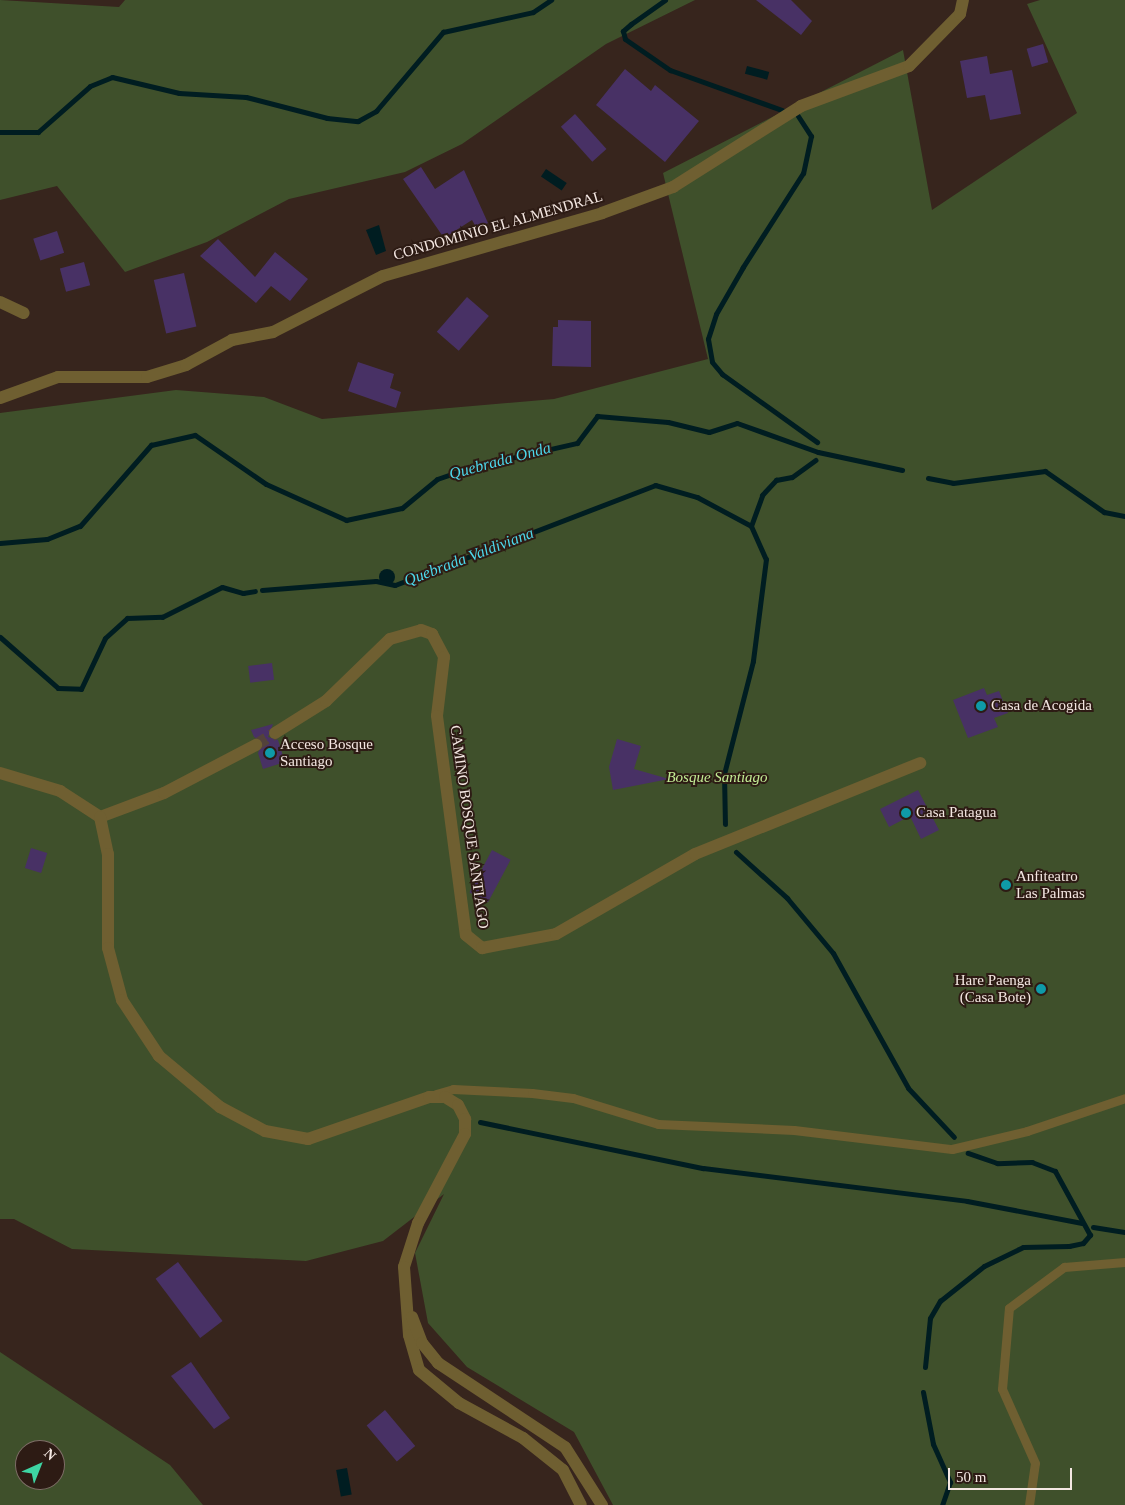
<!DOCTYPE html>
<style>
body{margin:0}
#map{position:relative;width:1125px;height:1505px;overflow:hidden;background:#37251d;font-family:Georgia,serif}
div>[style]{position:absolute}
.green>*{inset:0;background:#3f502b}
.water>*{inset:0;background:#001d21;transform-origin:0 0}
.round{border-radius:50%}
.stream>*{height:5px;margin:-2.5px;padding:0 2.5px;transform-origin:2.5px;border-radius:2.5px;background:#001d21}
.building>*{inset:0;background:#483165;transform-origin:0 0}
.minor-tunnel>*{height:12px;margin-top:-6px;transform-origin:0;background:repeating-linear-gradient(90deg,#53423b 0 12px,transparent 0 18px)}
.service>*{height:9px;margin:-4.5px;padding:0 4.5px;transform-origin:4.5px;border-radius:4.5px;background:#6f5f31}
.minor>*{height:12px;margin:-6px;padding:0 6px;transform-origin:6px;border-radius:6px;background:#6f5f31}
.tertiary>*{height:12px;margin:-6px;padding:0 6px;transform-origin:6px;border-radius:6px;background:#6f5f31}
.dots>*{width:14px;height:14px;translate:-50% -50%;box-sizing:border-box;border:2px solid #2d1b14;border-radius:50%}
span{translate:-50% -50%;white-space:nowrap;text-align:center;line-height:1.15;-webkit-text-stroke:4px #2d1b14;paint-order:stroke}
.street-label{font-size:15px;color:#f4e7e2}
.poi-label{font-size:15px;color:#f4e7e2}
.left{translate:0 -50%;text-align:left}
.right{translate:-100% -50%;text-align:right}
.park-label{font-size:15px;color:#c2eb94;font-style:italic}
.water-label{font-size:16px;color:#4dd8eb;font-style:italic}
.north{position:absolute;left:15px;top:1440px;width:50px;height:50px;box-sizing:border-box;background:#2d1b14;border:1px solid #7d6d66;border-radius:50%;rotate:44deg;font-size:14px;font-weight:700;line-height:20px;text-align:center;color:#f4e7e2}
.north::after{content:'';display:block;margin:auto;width:18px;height:22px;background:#3ed4a3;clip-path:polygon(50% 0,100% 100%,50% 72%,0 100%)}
.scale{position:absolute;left:948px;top:1468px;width:124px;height:22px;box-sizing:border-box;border:2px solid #f4e7e2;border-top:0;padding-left:6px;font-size:15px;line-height:18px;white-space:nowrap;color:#f4e7e2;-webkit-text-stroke:4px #2d1b14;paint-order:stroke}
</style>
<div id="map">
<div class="green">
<div style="clip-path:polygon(0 0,119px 7px,125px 0,695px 0,606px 44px,462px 144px,405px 172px,289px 199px,207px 242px,125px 272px,57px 186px,0 200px)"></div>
<div style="clip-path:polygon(1040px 0,1125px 0,1125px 1505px,613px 1505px,574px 1432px,467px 1367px,428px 1323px,415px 1253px,444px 1194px,383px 1241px,306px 1261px,72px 1249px,14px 1219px,0 1219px,0 413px,176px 390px,264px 397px,322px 419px,554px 399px,708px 359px,663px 173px,903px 50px,932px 210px,1077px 113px,1027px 4px)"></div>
<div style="clip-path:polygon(evenodd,0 1352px,170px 1465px,203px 1505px,0 1505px,0 1352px,25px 1450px,55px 1450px,55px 1480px,25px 1480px,25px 1450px)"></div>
</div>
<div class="water">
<div style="left:747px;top:66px;width:23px;height:8px;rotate:15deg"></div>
<div style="left:546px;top:169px;width:25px;height:9px;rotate:34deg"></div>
<div style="clip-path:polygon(379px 225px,386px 251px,376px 255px,366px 230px)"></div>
<div class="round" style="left:379px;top:569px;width:16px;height:16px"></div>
<div style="left:347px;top:1468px;width:27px;height:11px;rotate:80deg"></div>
</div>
<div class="stream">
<div style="left:665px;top:0;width:42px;rotate:144.8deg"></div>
<div style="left:631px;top:24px;width:11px;rotate:139deg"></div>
<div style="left:623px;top:31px;width:8px;rotate:76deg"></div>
<div style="left:625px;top:39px;width:55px;rotate:34.6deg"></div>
<div style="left:670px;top:70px;width:119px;rotate:19.7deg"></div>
<div style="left:798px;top:116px;width:24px;rotate:57deg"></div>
<div style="left:811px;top:136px;width:38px;rotate:102deg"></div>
<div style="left:803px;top:173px;width:112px;rotate:122.6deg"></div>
<div style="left:743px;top:267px;width:54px;rotate:119.9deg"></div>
<div style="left:716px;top:314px;width:26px;rotate:108deg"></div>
<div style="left:708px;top:339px;width:23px;rotate:80deg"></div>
<div style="left:712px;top:362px;width:16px;rotate:50deg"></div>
<div style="left:722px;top:374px;width:117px;rotate:35.6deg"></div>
<div style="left:0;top:132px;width:38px"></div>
<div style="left:38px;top:132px;width:69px;rotate:-41.5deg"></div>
<div style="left:90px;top:86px;width:24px;rotate:-22deg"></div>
<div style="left:112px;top:77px;width:69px;rotate:13.4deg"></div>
<div style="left:179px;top:93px;width:67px;rotate:3.4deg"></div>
<div style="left:246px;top:97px;width:84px;rotate:14.5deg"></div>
<div style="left:327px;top:118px;width:31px;rotate:6deg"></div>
<div style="left:358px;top:121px;width:21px;rotate:-29deg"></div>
<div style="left:376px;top:111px;width:104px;rotate:-49.7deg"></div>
<div style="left:443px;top:32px;width:92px;rotate:-12.5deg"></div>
<div style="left:533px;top:12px;width:22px;rotate:-34deg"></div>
<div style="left:928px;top:478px;width:25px;rotate:11deg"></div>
<div style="left:953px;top:483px;width:93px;rotate:-7.4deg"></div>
<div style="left:1045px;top:471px;width:72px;rotate:34.8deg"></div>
<div style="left:1104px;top:512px;width:21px;rotate:11deg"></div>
<div style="left:751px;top:526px;width:33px;rotate:-70deg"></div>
<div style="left:762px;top:495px;width:21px;rotate:-47deg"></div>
<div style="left:776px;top:480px;width:16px;rotate:-11deg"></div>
<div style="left:792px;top:477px;width:29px;rotate:-36deg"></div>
<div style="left:0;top:543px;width:47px;rotate:-4.9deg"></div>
<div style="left:47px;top:539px;width:35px;rotate:-22deg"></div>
<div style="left:80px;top:526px;width:108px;rotate:-48.8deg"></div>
<div style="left:151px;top:445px;width:45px;rotate:-12.8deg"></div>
<div style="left:195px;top:435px;width:86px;rotate:34.6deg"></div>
<div style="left:266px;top:484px;width:88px;rotate:24.2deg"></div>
<div style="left:346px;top:520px;width:57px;rotate:-12.1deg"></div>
<div style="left:402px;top:508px;width:45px;rotate:-39.6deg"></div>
<div style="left:437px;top:479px;width:36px;rotate:-19deg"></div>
<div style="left:471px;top:467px;width:109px;rotate:-12.8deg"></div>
<div style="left:577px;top:443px;width:34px;rotate:-53deg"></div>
<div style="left:597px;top:416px;width:71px;rotate:4.8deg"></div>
<div style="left:668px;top:422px;width:42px;rotate:13.7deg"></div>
<div style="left:709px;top:432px;width:29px;rotate:-18deg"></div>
<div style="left:737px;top:423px;width:86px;rotate:19.7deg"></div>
<div style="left:818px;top:452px;width:86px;rotate:12.1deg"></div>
<div style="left:262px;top:590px;width:114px;rotate:-4.5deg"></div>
<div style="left:376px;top:581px;width:19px;rotate:12deg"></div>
<div style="left:395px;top:585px;width:279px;rotate:-21deg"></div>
<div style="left:655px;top:485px;width:44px;rotate:15.9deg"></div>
<div style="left:697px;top:497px;width:61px;rotate:28.2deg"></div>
<div style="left:751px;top:526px;width:36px;rotate:66deg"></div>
<div style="left:766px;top:559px;width:103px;rotate:97.3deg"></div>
<div style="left:753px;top:661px;width:117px;rotate:104.4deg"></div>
<div style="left:724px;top:774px;width:50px;rotate:88.9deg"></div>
<div style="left:0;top:637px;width:77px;rotate:41.3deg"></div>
<div style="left:58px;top:688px;width:23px;rotate:2deg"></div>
<div style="left:81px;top:689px;width:56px;rotate:-64.8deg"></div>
<div style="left:105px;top:638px;width:30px;rotate:-42deg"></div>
<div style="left:127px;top:618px;width:35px;rotate:-2deg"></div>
<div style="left:162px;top:617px;width:67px;rotate:-26.6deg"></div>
<div style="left:222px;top:587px;width:22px;rotate:16deg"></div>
<div style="left:243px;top:593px;width:12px;rotate:-9deg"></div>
<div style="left:736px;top:852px;width:69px;rotate:42deg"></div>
<div style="left:787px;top:898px;width:72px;rotate:50.1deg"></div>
<div style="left:833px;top:953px;width:154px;rotate:60.9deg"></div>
<div style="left:908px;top:1088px;width:67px;rotate:46.8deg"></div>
<div style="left:480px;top:1122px;width:228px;rotate:11.7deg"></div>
<div style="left:703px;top:1168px;width:266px;rotate:7.1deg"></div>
<div style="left:967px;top:1201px;width:117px;rotate:10.8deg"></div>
<div style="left:1093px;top:1227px;width:32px;rotate:9deg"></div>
<div style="left:925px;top:1367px;width:49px;rotate:-84.2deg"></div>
<div style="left:930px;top:1318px;width:20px;rotate:-60deg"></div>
<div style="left:940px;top:1301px;width:56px;rotate:-38.5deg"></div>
<div style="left:984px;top:1266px;width:43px;rotate:-26deg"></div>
<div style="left:1023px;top:1247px;width:46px;rotate:-1.2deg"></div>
<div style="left:1069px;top:1246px;width:14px;rotate:-12deg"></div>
<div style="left:1083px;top:1243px;width:11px;rotate:-49deg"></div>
<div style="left:1090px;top:1235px;width:73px;rotate:-118.7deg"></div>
<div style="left:1055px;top:1171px;width:25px;rotate:-159deg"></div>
<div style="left:1032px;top:1162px;width:35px;rotate:178deg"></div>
<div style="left:997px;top:1163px;width:31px;rotate:-161deg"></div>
<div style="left:923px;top:1392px;width:53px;rotate:79.1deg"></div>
<div style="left:933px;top:1444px;width:42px;rotate:65.9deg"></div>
<div style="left:950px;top:1482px;width:24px;rotate:109deg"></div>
</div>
<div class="building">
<div style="clip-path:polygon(756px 0,791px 0,812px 21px,801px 35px)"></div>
<div style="left:1043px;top:44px;width:19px;height:17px;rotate:74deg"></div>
<div style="clip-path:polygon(987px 56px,990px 74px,1012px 70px,1021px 114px,990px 120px,985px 95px,967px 98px,960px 61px)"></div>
<div style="clip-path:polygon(625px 69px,651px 91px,655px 85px,699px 121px,665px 162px,596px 105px)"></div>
<div style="left:575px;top:114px;width:47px;height:19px;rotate:48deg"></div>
<div style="clip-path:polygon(421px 167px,435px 189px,464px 170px,488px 223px,477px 229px,472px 220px,444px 238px,403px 179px)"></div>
<div style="left:57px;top:231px;width:23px;height:25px;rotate:72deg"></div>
<div style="clip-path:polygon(218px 239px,255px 277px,275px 252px,308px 279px,290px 301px,271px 286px,256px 303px,200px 256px)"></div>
<div style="left:84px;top:262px;width:24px;height:25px;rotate:75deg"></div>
<div style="left:184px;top:273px;width:55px;height:31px;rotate:77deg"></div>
<div style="left:467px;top:297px;width:29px;height:46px;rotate:41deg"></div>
<div style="clip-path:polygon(558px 320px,591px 321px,591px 367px,552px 366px,553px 327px,558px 327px)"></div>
<div style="clip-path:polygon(358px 362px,394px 374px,390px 388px,401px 392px,396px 408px,348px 391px)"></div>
<div style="left:272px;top:663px;width:17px;height:24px;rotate:83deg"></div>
<div style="clip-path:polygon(984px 688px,987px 695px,999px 691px,1008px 713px,994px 718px,998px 727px,968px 738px,953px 700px)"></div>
<div style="clip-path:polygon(273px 724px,268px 737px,278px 740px,285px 762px,263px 769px,258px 753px,263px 742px,254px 737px,251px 730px)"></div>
<div style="clip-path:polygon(617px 739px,641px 746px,634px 769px,669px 779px,613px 790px,609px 767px)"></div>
<div style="clip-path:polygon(918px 790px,939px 830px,921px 839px,910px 816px,889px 827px,880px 809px)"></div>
<div style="left:31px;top:848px;width:17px;height:21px;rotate:17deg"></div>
<div style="left:492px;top:850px;width:21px;height:48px;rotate:28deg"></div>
<div style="left:178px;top:1262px;width:74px;height:28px;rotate:53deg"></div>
<div style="clip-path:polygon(191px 1362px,230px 1418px,214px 1429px,171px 1376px)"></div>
<div style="left:385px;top:1410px;width:47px;height:24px;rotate:50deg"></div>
</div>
<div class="minor-tunnel">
<div style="left:256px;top:745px;width:22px;rotate:-32deg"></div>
</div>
<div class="service">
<div style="left:436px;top:1094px;width:18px;rotate:-16deg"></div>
<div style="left:453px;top:1089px;width:79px;rotate:2.9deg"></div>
<div style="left:532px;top:1093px;width:41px;rotate:7deg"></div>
<div style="left:573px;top:1098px;width:89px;rotate:17deg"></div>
<div style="left:658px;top:1124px;width:136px;rotate:2.5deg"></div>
<div style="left:794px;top:1130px;width:159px;rotate:6.9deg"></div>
<div style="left:952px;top:1149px;width:77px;rotate:-13.5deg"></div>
<div style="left:1027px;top:1131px;width:103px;rotate:-18.6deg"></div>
<div style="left:1029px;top:1505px;width:42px;rotate:-81.9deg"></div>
<div style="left:1035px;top:1463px;width:81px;rotate:-114deg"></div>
<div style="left:1002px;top:1389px;width:81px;rotate:-85.1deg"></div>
<div style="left:1009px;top:1308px;width:69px;rotate:-36.7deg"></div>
<div style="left:1064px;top:1267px;width:61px;rotate:-4.7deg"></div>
</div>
<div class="minor">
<div style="left:0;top:302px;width:26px;rotate:25deg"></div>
<div style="left:0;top:398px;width:62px;rotate:-19.9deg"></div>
<div style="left:58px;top:377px;width:89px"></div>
<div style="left:147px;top:377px;width:41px;rotate:-17.1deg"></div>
<div style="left:186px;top:365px;width:52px;rotate:-28.5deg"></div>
<div style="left:232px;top:340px;width:42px;rotate:-11deg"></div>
<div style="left:273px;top:332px;width:123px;rotate:-27deg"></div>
<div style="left:383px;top:276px;width:228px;rotate:-16deg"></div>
<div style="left:602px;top:213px;width:76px;rotate:-20.1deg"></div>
<div style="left:673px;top:187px;width:151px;rotate:-32.3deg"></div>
<div style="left:801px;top:106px;width:115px;rotate:-20.3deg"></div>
<div style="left:909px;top:66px;width:73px;rotate:-45.6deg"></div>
<div style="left:960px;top:14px;width:14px;rotate:-78deg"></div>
<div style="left:275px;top:733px;width:60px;rotate:-32.1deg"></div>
<div style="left:326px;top:701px;width:89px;rotate:-44.1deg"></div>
<div style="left:390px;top:639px;width:32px;rotate:-16deg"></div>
<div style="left:421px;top:630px;width:12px;rotate:20deg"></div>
<div style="left:432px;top:634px;width:26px;rotate:62deg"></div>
<div style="left:444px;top:657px;width:59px;rotate:96.8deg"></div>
<div style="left:437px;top:716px;width:221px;rotate:82.5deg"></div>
<div style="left:466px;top:935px;width:21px;rotate:39deg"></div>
<div style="left:482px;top:948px;width:75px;rotate:-10.7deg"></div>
<div style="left:556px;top:934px;width:160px;rotate:-29.9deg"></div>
<div style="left:695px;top:854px;width:243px;rotate:-22deg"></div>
<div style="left:100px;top:817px;width:68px;rotate:-20.6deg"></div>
<div style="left:164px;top:793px;width:104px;rotate:-27.6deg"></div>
</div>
<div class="tertiary">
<div style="left:0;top:773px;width:63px;rotate:16.7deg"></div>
<div style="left:60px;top:791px;width:48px;rotate:33deg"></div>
<div style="left:100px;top:817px;width:38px;rotate:78deg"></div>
<div style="left:108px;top:854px;width:94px;rotate:90deg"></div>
<div style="left:108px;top:948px;width:54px;rotate:74.9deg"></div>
<div style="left:122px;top:1000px;width:67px;rotate:56.5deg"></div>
<div style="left:159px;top:1056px;width:80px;rotate:39.9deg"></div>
<div style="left:220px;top:1107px;width:51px;rotate:28.1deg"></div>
<div style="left:265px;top:1131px;width:44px;rotate:10.5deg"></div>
<div style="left:308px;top:1139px;width:128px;rotate:-19.1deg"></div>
<div style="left:429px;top:1097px;width:16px"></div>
<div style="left:445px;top:1097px;width:15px;rotate:32deg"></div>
<div style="left:458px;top:1105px;width:16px;rotate:63deg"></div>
<div style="left:465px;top:1119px;width:15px;rotate:90deg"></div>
<div style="left:465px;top:1134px;width:101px;rotate:117.8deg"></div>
<div style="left:418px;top:1223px;width:46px;rotate:107.7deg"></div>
<div style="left:404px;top:1267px;width:68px;rotate:85.8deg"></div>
<div style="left:409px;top:1335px;width:36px;rotate:74deg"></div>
<div style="left:419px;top:1370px;width:52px;rotate:39.5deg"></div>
<div style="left:459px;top:1403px;width:73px;rotate:28.7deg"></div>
<div style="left:523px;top:1438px;width:51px;rotate:38.7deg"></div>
<div style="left:563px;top:1470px;width:39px;rotate:63deg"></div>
<div style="left:412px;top:1317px;width:28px;rotate:69deg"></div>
<div style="left:422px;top:1343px;width:26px;rotate:51deg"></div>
<div style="left:438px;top:1363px;width:152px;rotate:33.5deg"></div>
<div style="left:565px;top:1447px;width:69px;rotate:57.5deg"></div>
</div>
<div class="dots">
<div style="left:981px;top:706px;background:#0f9aa8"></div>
<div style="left:270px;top:753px;background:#0f9aa8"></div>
<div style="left:906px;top:813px;background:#0f9aa8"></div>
<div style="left:1006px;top:885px;background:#0f9aa8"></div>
<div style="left:1041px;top:989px;background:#0f9aa8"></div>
</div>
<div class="street-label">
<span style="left:498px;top:226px;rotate:-16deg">CONDOMINIO EL ALMENDRAL</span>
<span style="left:469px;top:827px;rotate:82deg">CAMINO BOSQUE SANTIAGO</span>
</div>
<div class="poi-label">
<span class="left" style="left:991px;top:706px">Casa de Acogida</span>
<span class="left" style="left:280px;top:753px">Acceso Bosque<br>Santiago</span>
<span class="left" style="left:916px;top:813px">Casa Patagua</span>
<span class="left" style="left:1016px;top:885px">Anfiteatro<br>Las Palmas</span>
<span class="right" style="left:1031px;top:989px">Hare Paenga<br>(Casa Bote)</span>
</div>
<div class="park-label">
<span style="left:717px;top:778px">Bosque Santiago</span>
</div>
<div class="water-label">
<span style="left:500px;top:461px;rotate:-15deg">Quebrada Onda</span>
<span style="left:469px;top:557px;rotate:-21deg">Quebrada Valdiviana</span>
</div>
<div class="north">N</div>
<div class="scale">50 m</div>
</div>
